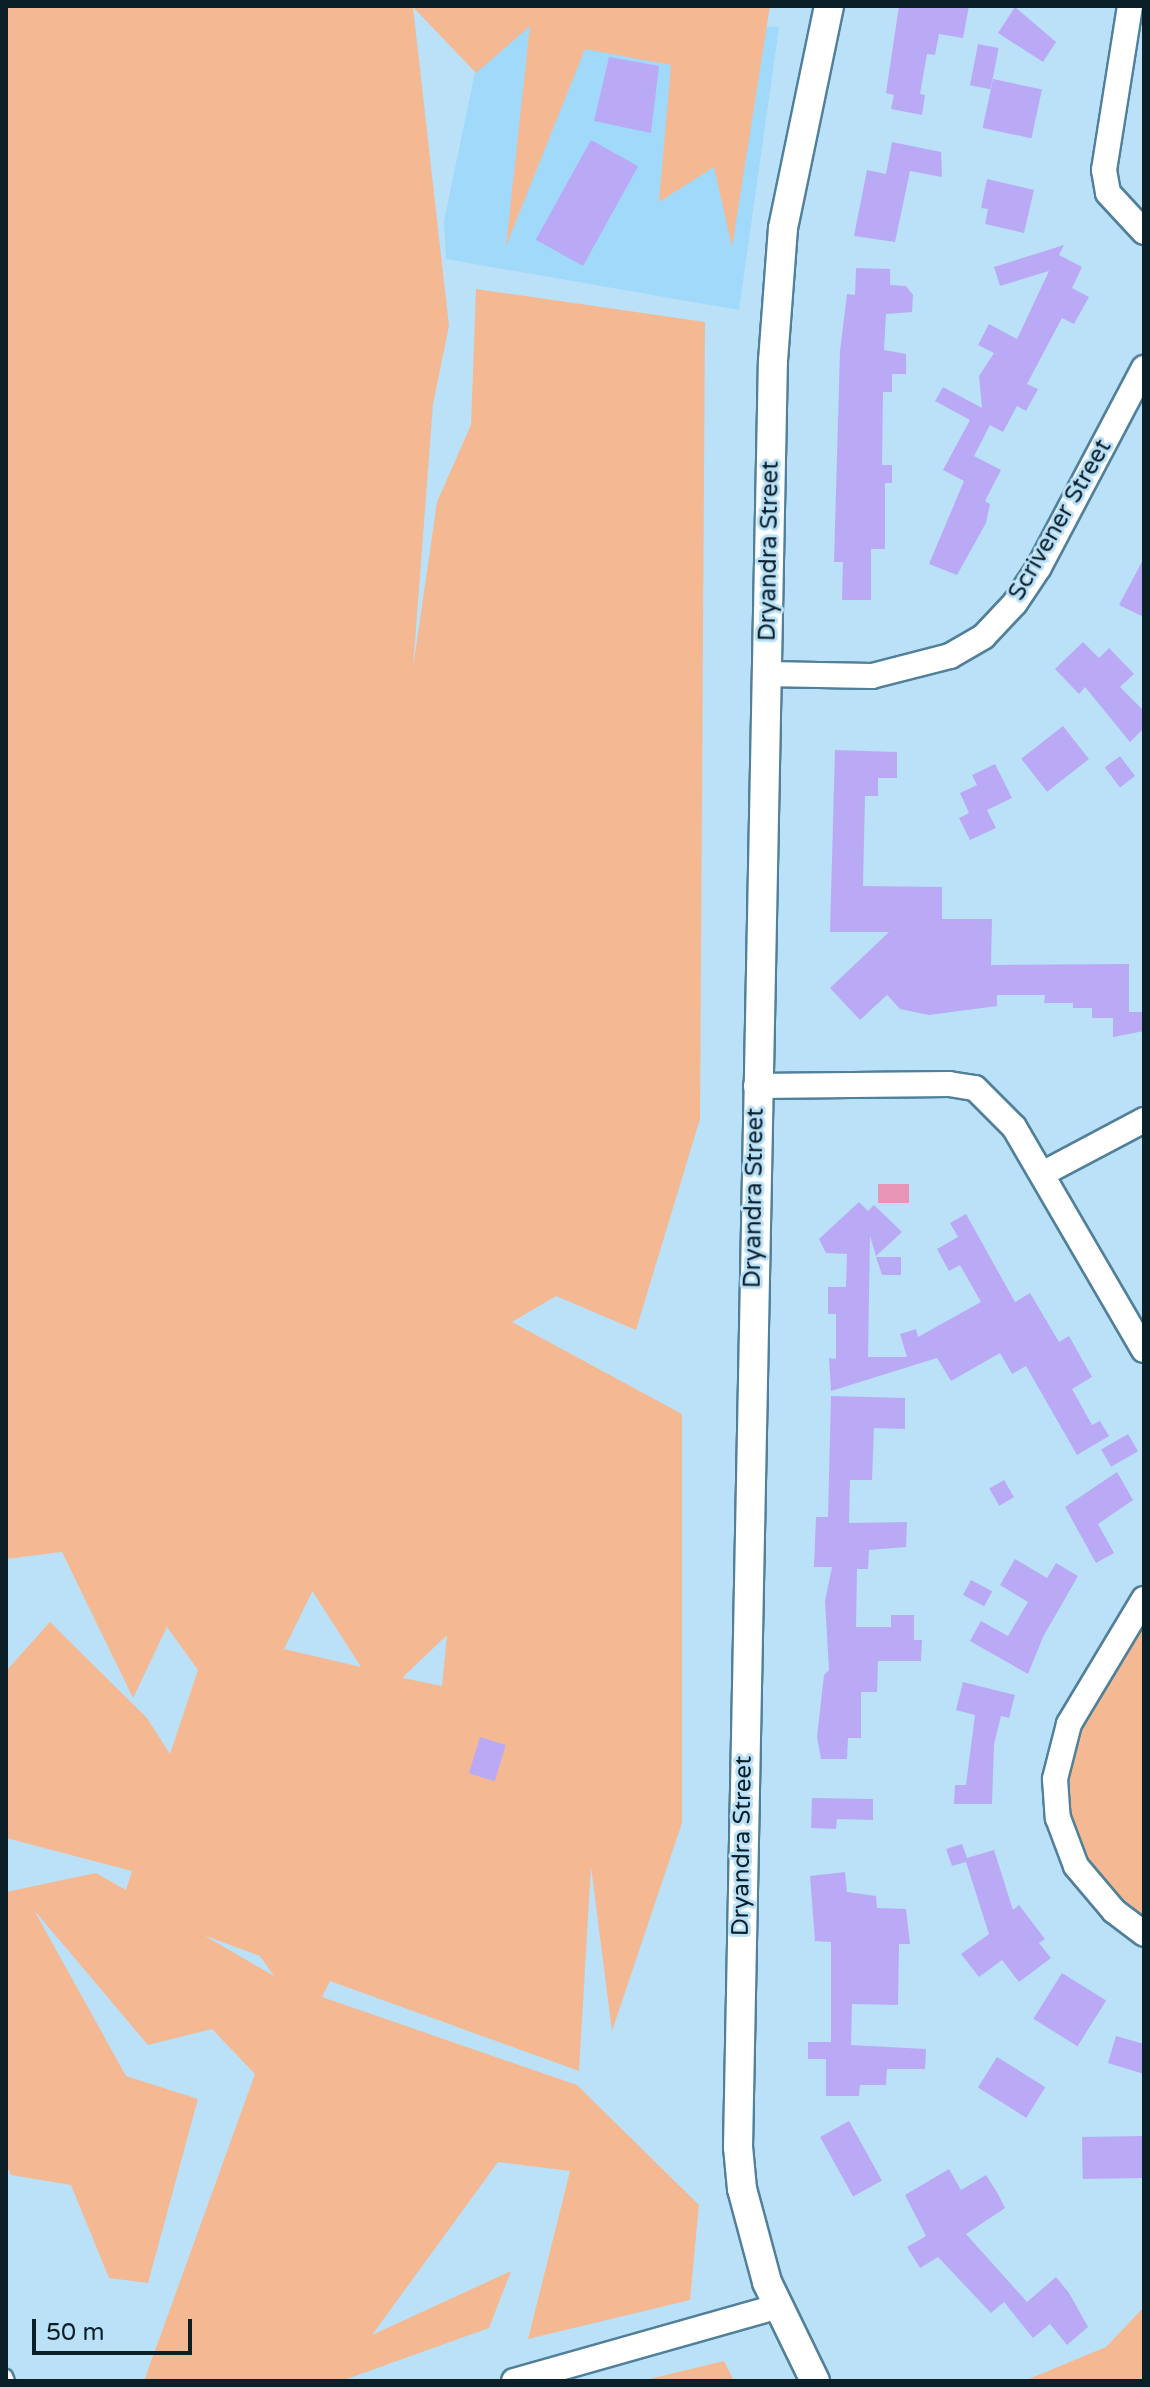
<!DOCTYPE html>
<style>
body{margin:0}
#map{position:relative;width:1150px;height:2387px;overflow:hidden;background:#bae1f8;font-family:"Varela Round",sans-serif}
div>[style]{position:absolute}
.built>*{inset:0;background:#a0d9fa}
.green>*{inset:0;background:#f4b993}
.water>*{inset:0;background:#e794b7;transform-origin:0 0}
.building>*{inset:0;background:#baaaf6;transform-origin:0 0}
.roads{filter:drop-shadow(2px 0 #51809a) drop-shadow(-2px 0 #51809a) drop-shadow(0 2px #51809a) drop-shadow(0 -2px #51809a)}
.service>*{height:12px;margin:-6px;padding:0 6px;transform-origin:6px;border-radius:6px;background:#fff}
.minor>*{height:24px;margin:-12px;padding:0 12px;transform-origin:12px;border-radius:12px;background:#fff}
.tertiary>*{height:28px;margin:-14px;padding:0 14px;transform-origin:14px;border-radius:14px;background:#fff}
span{translate:-50% -50%;white-space:nowrap;text-align:center;line-height:1.15;-webkit-text-stroke:6px #bae1f8;paint-order:stroke}
.street-label{font-size:24px;color:#0b1f29}
.frame{position:absolute;inset:0;border:8px solid #0b1f29;pointer-events:none}
.scale{position:absolute;left:32px;top:2319px;width:160px;height:36px;box-sizing:border-box;border:4px solid #0b1f29;border-top:0;padding-left:10px;font-size:24px;line-height:28px;white-space:nowrap;color:#0b1f29;-webkit-text-stroke:6px #bae1f8;paint-order:stroke}
</style>
<div id="map">
<div class="built">
<div style="clip-path:polygon(487px 15px,779px 27px,739px 310px,446px 259px,444px 221px)"></div>
</div>
<div class="green">
<div style="clip-path:polygon(evenodd,6px 6px,770px 6px,732px 247px,714px 167px,659px 202px,671px 65px,585px 49px,506px 246px,530px 26px,476px 73px,413px 7px,449px 326px,433px 404px,413px 668px,437px 502px,471px 425px,476px 289px,705px 322px,700px 1119px,636px 1330px,556px 1296px,512px 1322px,682px 1414px,682px 1823px,612px 2031px,591px 1867px,579px 2071px,330px 1981px,322px 1997px,577px 2085px,699px 2205px,690px 2300px,528px 2339px,570px 2171px,498px 2162px,372px 2335px,511px 2271px,489px 2328px,341px 2381px,144px 2381px,255px 2074px,212px 2029px,148px 2045px,34px 1910px,126px 2076px,198px 2099px,148px 2283px,109px 2278px,71px 2185px,11px 2175px,6px 2165px,6px 1892px,96px 1873px,126px 1890px,132px 1871px,6px 1838px,6px 1671px,50px 1622px,147px 1718px,170px 1754px,198px 1670px,167px 1627px,133px 1698px,62px 1552px,6px 1559px,6px 6px,312px 1592px,313px 1592px,361px 1667px,284px 1649px,312px 1592px,6px 6px,447px 1635px,442px 1686px,403px 1678px,403px 1677px,447px 1635px,6px 6px,206px 1936px,260px 1956px,274px 1976px,207px 1937px,206px 1936px)"></div>
<div style="clip-path:polygon(1144px 1599px,1144px 1934px,1063px 1838px,1069px 1724px)"></div>
<div style="clip-path:polygon(1144px 2307px,1144px 2381px,1024px 2381px,1106px 2347px)"></div>
<div style="clip-path:polygon(724px 2361px,734px 2381px,641px 2381px)"></div>
</div>
<div class="water">
<div style="left:878px;top:1184px;width:31px;height:19px"></div>
</div>
<div class="building">
<div style="clip-path:polygon(899px 6px,969px 6px,963px 38px,939px 34px,935px 55px,927px 54px,920px 94px,925px 95px,922px 115px,891px 109px,894px 95px,886px 93px)"></div>
<div style="clip-path:polygon(1015px 7px,1056px 42px,1043px 62px,998px 33px)"></div>
<div style="left:978px;top:44px;width:21px;height:42px;rotate:11deg"></div>
<div style="clip-path:polygon(609px 57px,659px 66px,651px 133px,594px 121px)"></div>
<div style="left:993px;top:79px;width:50px;height:50px;rotate:12deg"></div>
<div style="left:591px;top:140px;width:54px;height:114px;rotate:29deg"></div>
<div style="clip-path:polygon(892px 142px,941px 152px,942px 177px,910px 171px,895px 242px,854px 236px,867px 170px,886px 174px)"></div>
<div style="clip-path:polygon(987px 179px,1034px 190px,1024px 233px,985px 224px,988px 209px,981px 208px)"></div>
<div style="clip-path:polygon(1064px 245px,1059px 255px,1082px 267px,1072px 288px,1089px 297px,1074px 324px,1062px 318px,1027px 384px,1038px 389px,1026px 411px,1017px 406px,1003px 432px,990px 425px,974px 456px,1001px 470px,985px 501px,990px 504px,986px 523px,957px 575px,929px 564px,964px 481px,943px 470px,970px 420px,935px 401px,943px 387px,982px 408px,979px 376px,994px 353px,978px 345px,989px 324px,1017px 339px,1049px 271px,1000px 286px,994px 267px)"></div>
<div style="clip-path:polygon(856px 268px,890px 269px,890px 285px,906px 286px,913px 295px,912px 312px,886px 314px,884px 350px,906px 354px,906px 374px,892px 374px,892px 392px,883px 392px,882px 465px,892px 465px,892px 483px,885px 483px,885px 549px,871px 549px,871px 600px,842px 600px,843px 562px,834px 562px,840px 351px,847px 294px,855px 295px)"></div>
<div style="clip-path:polygon(1144px 558px,1144px 617px,1119px 605px)"></div>
<div style="clip-path:polygon(1083px 642px,1099px 658px,1109px 648px,1134px 674px,1120px 687px,1144px 711px,1144px 728px,1130px 742px,1085px 687px,1079px 694px,1055px 669px)"></div>
<div style="left:1063px;top:726px;width:42px;height:53px;rotate:52deg"></div>
<div style="clip-path:polygon(835px 750px,897px 752px,897px 778px,878px 778px,878px 796px,865px 796px,863px 886px,942px 887px,942px 919px,992px 919px,991px 965px,1129px 964px,1129px 1012px,1144px 1012px,1144px 1031px,1113px 1037px,1113px 1018px,1092px 1018px,1092px 1008px,1073px 1008px,1073px 1003px,1044px 1003px,1045px 995px,997px 995px,997px 1006px,929px 1015px,900px 1009px,887px 995px,860px 1020px,830px 988px,889px 932px,830px 932px)"></div>
<div style="left:1120px;top:756px;width:25px;height:19px;rotate:53deg"></div>
<div style="clip-path:polygon(995px 764px,1012px 798px,987px 810px,996px 828px,970px 840px,959px 818px,969px 813px,960px 793px,977px 785px,972px 775px)"></div>
<div style="clip-path:polygon(859px 1202px,868px 1211px,874px 1205px,902px 1232px,876px 1256px,870px 1236px,868px 1357px,907px 1357px,900px 1334px,916px 1329px,918px 1337px,981px 1302px,960px 1265px,949px 1271px,937px 1249px,958px 1237px,950px 1223px,966px 1214px,1015px 1302px,1030px 1293px,1059px 1342px,1069px 1336px,1092px 1377px,1072px 1389px,1092px 1425px,1100px 1421px,1109px 1436px,1077px 1455px,1026px 1366px,1012px 1374px,1000px 1353px,951px 1381px,937px 1358px,831px 1391px,829px 1358px,836px 1359px,836px 1314px,828px 1314px,828px 1287px,846px 1287px,847px 1254px,826px 1253px,819px 1239px)"></div>
<div style="clip-path:polygon(876px 1257px,901px 1257px,901px 1275px,882px 1275px)"></div>
<div style="clip-path:polygon(831px 1396px,905px 1398px,905px 1429px,874px 1428px,872px 1480px,850px 1480px,849px 1523px,907px 1522px,906px 1547px,869px 1550px,868px 1569px,857px 1569px,856px 1627px,891px 1627px,891px 1615px,914px 1615px,914px 1640px,922px 1640px,921px 1661px,878px 1661px,877px 1692px,861px 1692px,861px 1738px,848px 1738px,847px 1759px,821px 1759px,817px 1737px,824px 1675px,829px 1670px,825px 1601px,832px 1567px,814px 1567px,816px 1517px,828px 1517px)"></div>
<div style="left:1128px;top:1434px;width:20px;height:31px;rotate:60deg"></div>
<div style="clip-path:polygon(1117px 1472px,1133px 1500px,1098px 1524px,1114px 1553px,1096px 1563px,1065px 1507px)"></div>
<div style="left:1004px;top:1480px;width:20px;height:17px;rotate:60deg"></div>
<div style="clip-path:polygon(1015px 1559px,1047px 1578px,1056px 1563px,1078px 1576px,1043px 1637px,1028px 1674px,970px 1641px,981px 1621px,1008px 1636px,1028px 1602px,1000px 1585px)"></div>
<div style="left:971px;top:1580px;width:24px;height:17px;rotate:28deg"></div>
<div style="clip-path:polygon(963px 1682px,1015px 1695px,1009px 1718px,1001px 1716px,994px 1744px,992px 1804px,954px 1804px,955px 1785px,966px 1785px,975px 1715px,956px 1710px)"></div>
<div style="left:480px;top:1737px;width:27px;height:38px;rotate:17deg"></div>
<div style="clip-path:polygon(812px 1798px,873px 1799px,873px 1820px,837px 1819px,836px 1829px,811px 1828px)"></div>
<div style="clip-path:polygon(962px 1844px,967px 1858px,994px 1850px,1013px 1910px,1019px 1905px,1045px 1939px,1039px 1943px,1051px 1958px,1019px 1982px,1002px 1960px,979px 1977px,961px 1954px,989px 1934px,966px 1862px,952px 1866px,946px 1849px)"></div>
<div style="clip-path:polygon(845px 1872px,847px 1892px,876px 1896px,877px 1908px,906px 1909px,910px 1944px,899px 1944px,898px 2005px,852px 2004px,851px 2045px,926px 2049px,925px 2069px,887px 2069px,886px 2085px,860px 2085px,859px 2096px,826px 2096px,826px 2059px,808px 2059px,808px 2042px,831px 2042px,831px 1942px,815px 1941px,810px 1876px)"></div>
<div style="left:1062px;top:1973px;width:52px;height:54px;rotate:32deg"></div>
<div style="clip-path:polygon(1116px 2036px,1144px 2044px,1144px 2074px,1108px 2063px)"></div>
<div style="left:997px;top:2057px;width:57px;height:36px;rotate:32deg"></div>
<div style="left:849px;top:2121px;width:68px;height:33px;rotate:61deg"></div>
<div style="left:1143px;top:2136px;width:42px;height:61px;rotate:89deg"></div>
<div style="clip-path:polygon(949px 2169px,961px 2190px,986px 2175px,998px 2194px,1005px 2208px,966px 2234px,1027px 2302px,1056px 2277px,1069px 2293px,1088px 2327px,1067px 2345px,1050px 2324px,1033px 2338px,1004px 2302px,991px 2313px,938px 2257px,920px 2268px,907px 2247px,926px 2236px,905px 2195px)"></div>
</div>
<div class="roads">
<div class="service">
<div style="left:6px;top:2376px;width:5px;rotate:68deg"></div>
</div>
<div class="minor">
<div style="left:1130px;top:6px;width:166px;rotate:99deg"></div>
<div style="left:1104px;top:170px;width:23px;rotate:80deg"></div>
<div style="left:1108px;top:193px;width:53px;rotate:47.3deg"></div>
<div style="left:766px;top:674px;width:106px;rotate:1.1deg"></div>
<div style="left:872px;top:676px;width:81px;rotate:-14.4deg"></div>
<div style="left:950px;top:656px;width:39px;rotate:-30deg"></div>
<div style="left:984px;top:636px;width:45px;rotate:-46.8deg"></div>
<div style="left:1015px;top:603px;width:43px;rotate:-56.3deg"></div>
<div style="left:1039px;top:567px;width:225px;rotate:-62.2deg"></div>
<div style="left:756px;top:1086px;width:193px;rotate:-0.6deg"></div>
<div style="left:949px;top:1084px;width:26px;rotate:9deg"></div>
<div style="left:975px;top:1088px;width:55px;rotate:45deg"></div>
<div style="left:1014px;top:1127px;width:258px;rotate:59.8deg"></div>
<div style="left:1044px;top:1173px;width:113px;rotate:-27.9deg"></div>
<div style="left:1144px;top:1599px;width:146px;rotate:121deg"></div>
<div style="left:1069px;top:1724px;width:57px;rotate:104.3deg"></div>
<div style="left:1055px;top:1779px;width:39px;rotate:86deg"></div>
<div style="left:1058px;top:1818px;width:51px;rotate:69.4deg"></div>
<div style="left:1076px;top:1866px;width:59px;rotate:49.8deg"></div>
<div style="left:1114px;top:1911px;width:38px;rotate:37deg"></div>
<div style="left:514px;top:2381px;width:272px;rotate:-15.8deg"></div>
</div>
<div class="tertiary">
<div style="left:815px;top:2381px;width:110px;rotate:-115.9deg"></div>
<div style="left:767px;top:2282px;width:96px;rotate:-105deg"></div>
<div style="left:742px;top:2189px;width:42px;rotate:-95.4deg"></div>
<div style="left:738px;top:2147px;width:1786px;rotate:-88.88deg"></div>
<div style="left:773px;top:361px;width:133px;rotate:-85.7deg"></div>
<div style="left:783px;top:228px;width:227px;rotate:-78.3deg"></div>
</div>
</div>
<div class="street-label">
<span style="left:1060px;top:520px;rotate:-60deg">Scrivener Street</span>
<span style="left:769px;top:551px;rotate:-89deg">Dryandra Street</span>
<span style="left:754px;top:1198px;rotate:-89deg">Dryandra Street</span>
<span style="left:742px;top:1846px;rotate:-89deg">Dryandra Street</span>
</div>
<div class="frame"></div>
<div class="scale">50 m</div>
</div>
